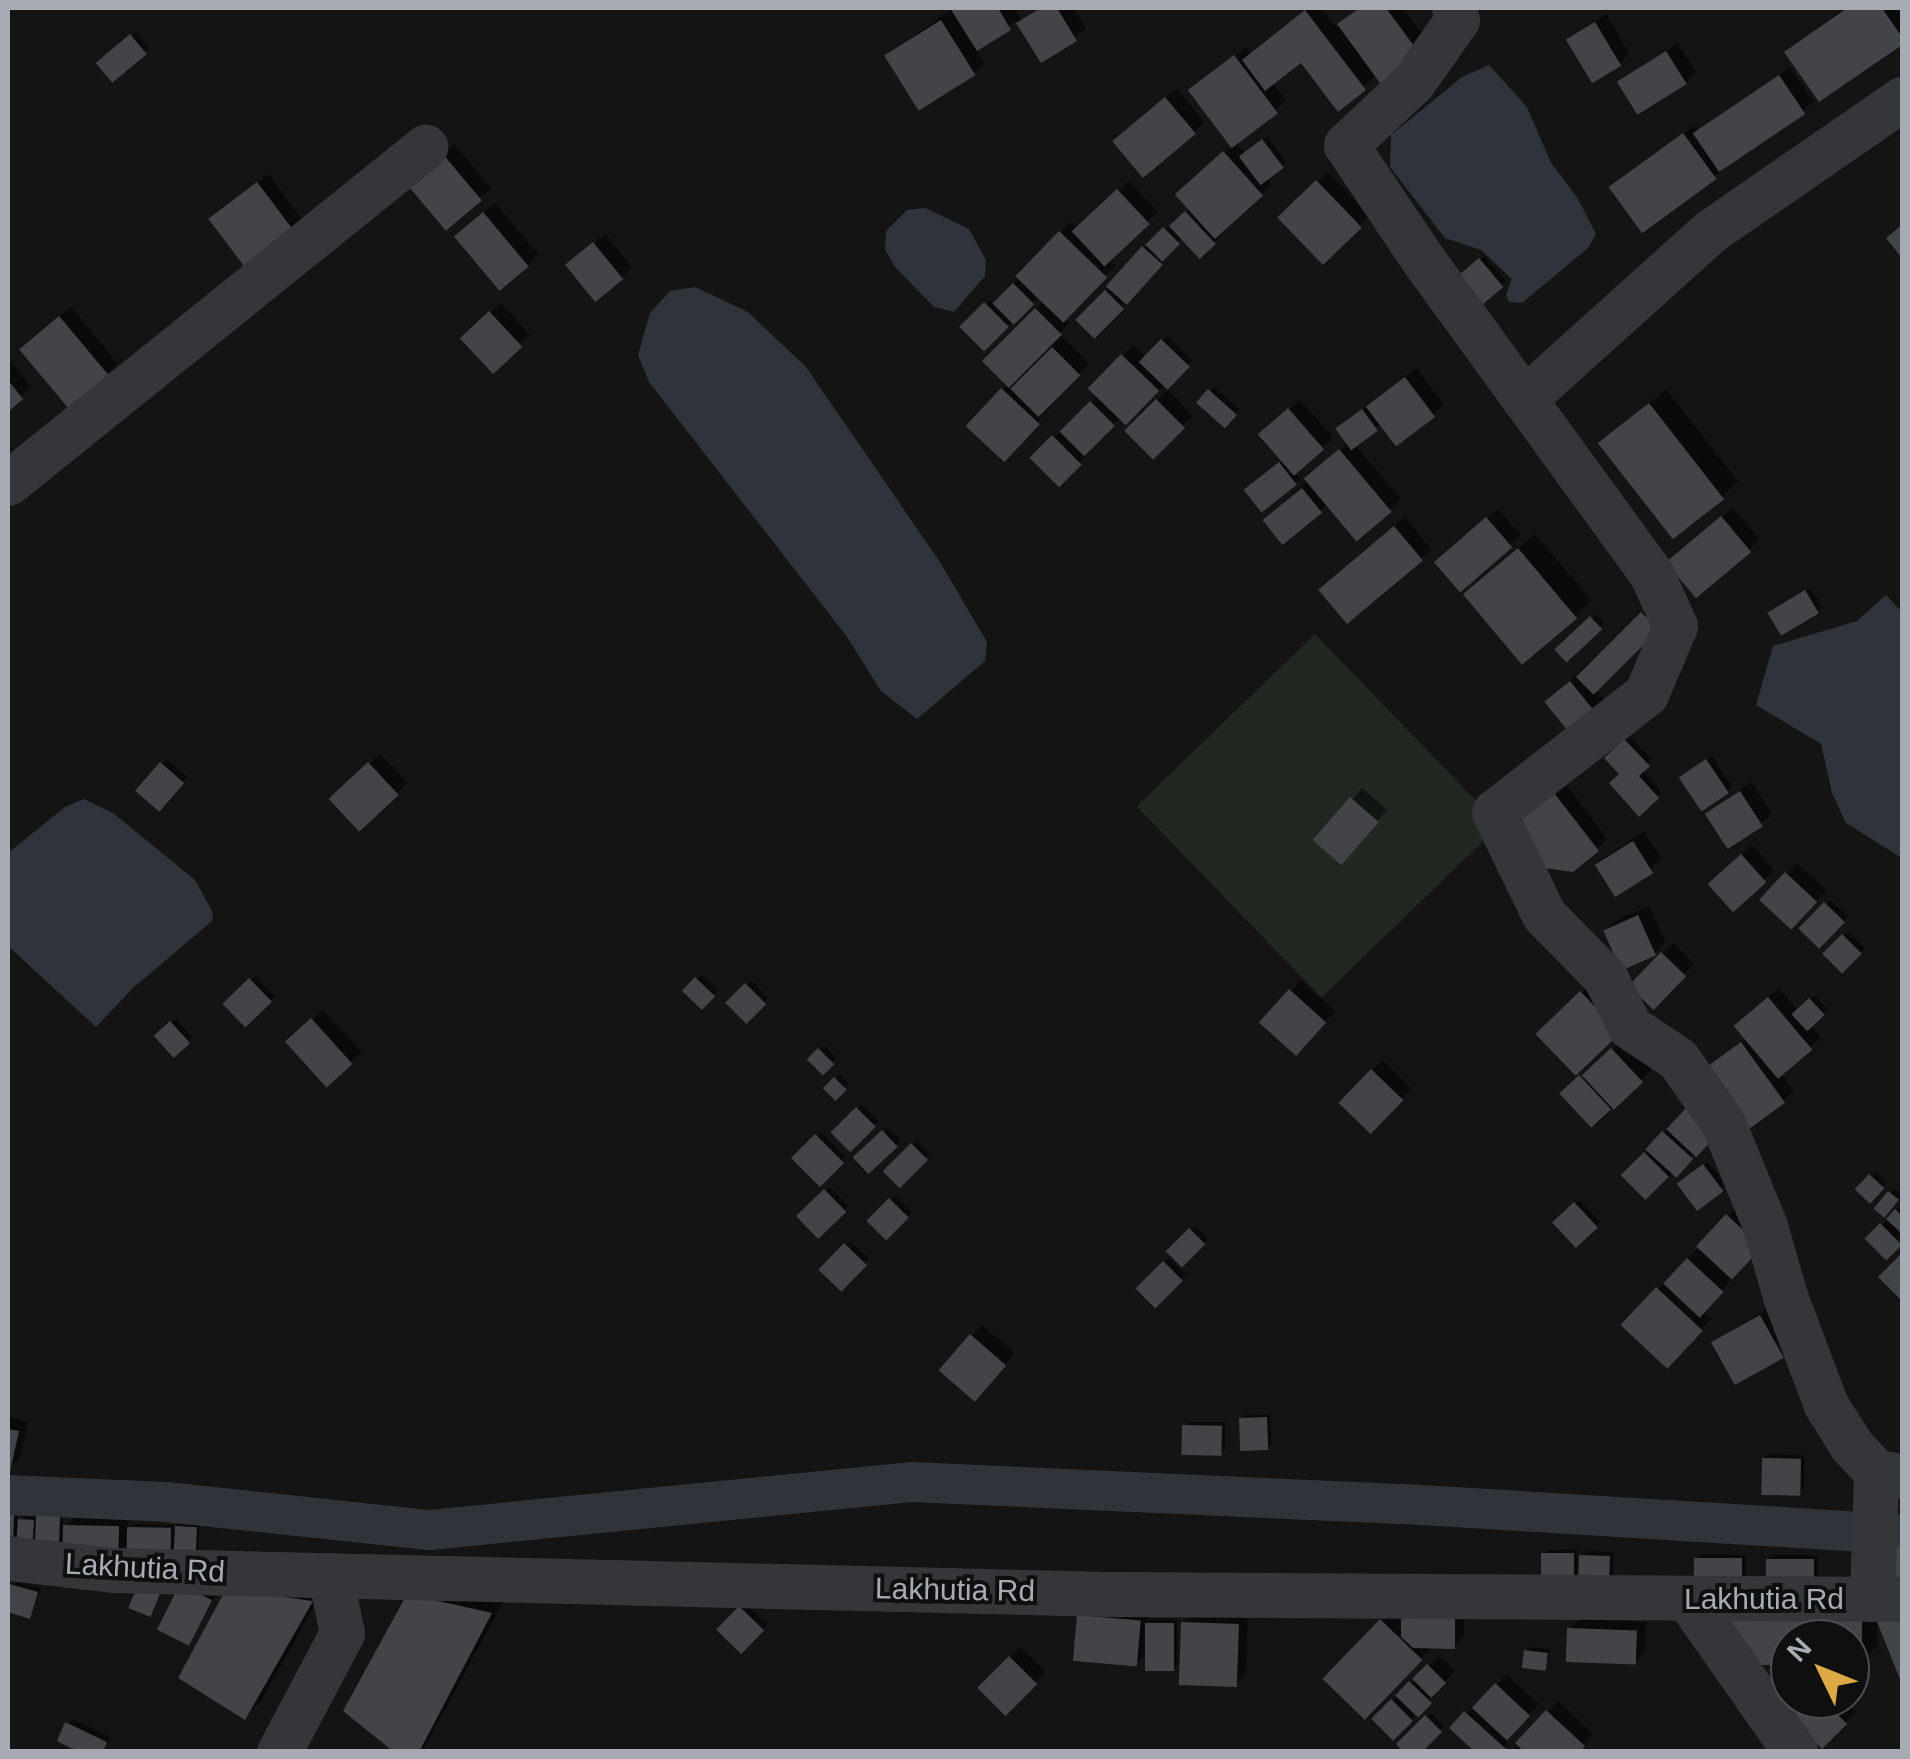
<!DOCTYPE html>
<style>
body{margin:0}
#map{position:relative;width:1910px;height:1759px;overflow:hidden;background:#141415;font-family:Helvetica,sans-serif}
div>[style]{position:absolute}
.green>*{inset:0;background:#202821;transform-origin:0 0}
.water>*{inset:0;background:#2e343a}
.shadow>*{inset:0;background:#0007;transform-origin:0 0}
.canal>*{height:40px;margin:-20px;padding:0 20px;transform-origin:20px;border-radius:20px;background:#2e343a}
.building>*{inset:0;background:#434448;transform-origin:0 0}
.minor>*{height:45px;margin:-22.5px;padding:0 22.5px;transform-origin:22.5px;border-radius:22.5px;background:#35363a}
span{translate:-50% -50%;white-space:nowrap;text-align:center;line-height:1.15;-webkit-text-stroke:8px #0f0f10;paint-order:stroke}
.street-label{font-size:30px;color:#a7abb4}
.frame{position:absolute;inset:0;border:10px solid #a7abb4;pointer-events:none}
.north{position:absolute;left:1770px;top:1619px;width:100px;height:100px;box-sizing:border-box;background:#0f0f10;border:2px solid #4c4d52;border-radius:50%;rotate:313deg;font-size:28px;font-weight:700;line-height:40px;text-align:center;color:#a7abb4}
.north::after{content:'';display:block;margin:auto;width:35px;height:45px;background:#dda944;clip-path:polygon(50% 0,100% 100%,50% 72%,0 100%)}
</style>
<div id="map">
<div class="green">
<div style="left:1315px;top:634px;width:266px;height:248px;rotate:46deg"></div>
</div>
<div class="water">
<div style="clip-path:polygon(1489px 65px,1527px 107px,1551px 163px,1577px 197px,1596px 234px,1588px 248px,1522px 303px,1509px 302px,1506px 295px,1512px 279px,1481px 250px,1445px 238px,1390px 167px,1391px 135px,1462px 77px)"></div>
<div style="clip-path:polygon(925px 208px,969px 229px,986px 260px,985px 276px,954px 312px,934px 307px,894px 266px,885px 249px,886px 231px,907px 210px)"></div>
<div style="clip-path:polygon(695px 287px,748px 312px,806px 367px,940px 562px,987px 642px,985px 661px,917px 719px,881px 691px,847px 637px,649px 382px,638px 355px,650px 313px,670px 291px)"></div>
<div style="clip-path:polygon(1886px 595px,1902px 612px,1902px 858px,1846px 823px,1832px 793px,1821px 744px,1756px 705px,1773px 646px,1857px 621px)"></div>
<div style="clip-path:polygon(84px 799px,113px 813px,195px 880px,213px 913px,212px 921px,133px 988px,96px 1027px,8px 946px,8px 853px,65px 807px)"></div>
</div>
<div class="shadow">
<div style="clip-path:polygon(953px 8px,1022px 8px,1016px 11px,1022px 21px,1039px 8px,1073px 8px,1086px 28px,1042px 59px,1017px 20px,976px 49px,984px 63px,974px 73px,887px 56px)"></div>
<div style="clip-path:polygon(1309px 8px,1321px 8px,1337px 28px,1360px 8px,1403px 8px,1428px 42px,1377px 75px,1338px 108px,1301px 60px,1272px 82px,1286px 101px,1235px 142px,1245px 154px,1267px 136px,1286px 162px,1266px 178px,1272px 184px,1201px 255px,1183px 237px,1095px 336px,1079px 321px,1144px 248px,1191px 208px,1189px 185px,1233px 145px,1202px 80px,1246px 47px,1251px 54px)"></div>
<div style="clip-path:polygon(1844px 8px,1902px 8px,1902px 42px,1820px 99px,1787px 52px)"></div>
<div style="clip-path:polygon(1606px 14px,1629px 54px,1619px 64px,1569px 40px)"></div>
<div style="left:136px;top:32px;width:21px;height:49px;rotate:51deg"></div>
<div style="clip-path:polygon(1678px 43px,1696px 72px,1686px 82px,1622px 83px)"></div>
<div style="clip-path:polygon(1790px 67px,1814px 102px,1643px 229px,1612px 188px,1694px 125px,1700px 132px)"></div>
<div style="clip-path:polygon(1177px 89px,1204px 122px,1194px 132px,1126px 131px)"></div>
<div style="clip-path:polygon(454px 144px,491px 188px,447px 228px,420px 173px)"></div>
<div style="left:1328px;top:172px;width:60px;height:66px;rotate:46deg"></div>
<div style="clip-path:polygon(269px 174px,302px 220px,292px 230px,211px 219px)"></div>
<div style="clip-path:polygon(1129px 181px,1158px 212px,1108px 259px,1115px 266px,1064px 317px,1070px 323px,1059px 334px,1089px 363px,1004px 460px,968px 426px,1009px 384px,985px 361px,1044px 301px,1039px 296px,985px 349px,963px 327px,990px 300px,994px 304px,1071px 222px,1078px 229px)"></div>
<div style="clip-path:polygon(495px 203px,538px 254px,528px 265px,468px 226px)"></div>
<div style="clip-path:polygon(605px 234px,632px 267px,595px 299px,579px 255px)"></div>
<div style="clip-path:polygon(1485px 256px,1506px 281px,1478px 304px,1462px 274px)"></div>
<div style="left:501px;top:303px;width:43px;height:52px;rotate:48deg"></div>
<div style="clip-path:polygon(71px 307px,118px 364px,70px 406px,33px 339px)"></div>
<div style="clip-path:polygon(1167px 336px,1192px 361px,1124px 422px,1119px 418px,1060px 484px,1033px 458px,1098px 396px,1090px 388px,1133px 345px,1146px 358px)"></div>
<div style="clip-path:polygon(8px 358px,31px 387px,8px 408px)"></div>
<div style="clip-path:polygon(1416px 368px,1444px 404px,1433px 415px,1382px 423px,1355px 445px,1401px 499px,1357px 538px,1328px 504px,1283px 541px,1276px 510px,1349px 442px,1344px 425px)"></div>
<div style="left:1214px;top:387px;width:33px;height:21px;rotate:41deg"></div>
<div style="clip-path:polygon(1666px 389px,1738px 481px,1722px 497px,1601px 444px)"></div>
<div style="left:1168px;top:390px;width:36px;height:57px;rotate:46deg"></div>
<div style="clip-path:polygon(1300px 400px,1333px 437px,1294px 472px,1300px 479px,1295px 483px,1252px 486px,1284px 460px,1272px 424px)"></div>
<div style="clip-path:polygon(1733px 508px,1760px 539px,1698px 595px,1681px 553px)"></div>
<div style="clip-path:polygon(1498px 509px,1521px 535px,1510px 545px,1448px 552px)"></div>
<div style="clip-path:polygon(1405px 517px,1431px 549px,1421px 559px,1332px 578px)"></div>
<div style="clip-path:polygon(1535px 534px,1591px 600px,1576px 616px,1482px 580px)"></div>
<div style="clip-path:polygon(1811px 588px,1822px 607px,1818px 611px,1775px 609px)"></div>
<div style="clip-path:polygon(1653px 604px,1667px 618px,1594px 687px,1610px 709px,1600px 719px,1557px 692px)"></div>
<div style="left:1596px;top:614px;width:12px;height:52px;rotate:48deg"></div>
<div style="clip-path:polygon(1630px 737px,1652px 760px,1642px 770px,1662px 792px,1639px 813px,1622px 774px,1607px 758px)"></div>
<div style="left:380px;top:754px;width:40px;height:65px;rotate:46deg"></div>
<div style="clip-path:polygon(1712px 756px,1732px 787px,1728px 791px,1686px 774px)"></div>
<div style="left:167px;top:759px;width:27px;height:42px;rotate:42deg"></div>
<div style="clip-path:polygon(1556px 771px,1607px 839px,1597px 849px,1546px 865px)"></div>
<div style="clip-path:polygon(1751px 782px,1772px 814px,1761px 824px,1708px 814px)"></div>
<div style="clip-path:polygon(1362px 788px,1387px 810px,1351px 851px,1316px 839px)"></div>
<div style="left:1644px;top:832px;width:33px;height:57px;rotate:57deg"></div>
<div style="clip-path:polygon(1752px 845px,1774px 870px,1764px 880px,1721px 874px)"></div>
<div style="left:1797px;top:863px;width:40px;height:50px;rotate:43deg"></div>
<div style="left:1830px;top:900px;width:24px;height:40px;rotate:42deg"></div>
<div style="clip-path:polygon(1649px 906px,1665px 942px,1654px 953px,1606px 931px,1616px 920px)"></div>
<div style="left:1848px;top:932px;width:23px;height:30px;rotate:43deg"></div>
<div style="left:1673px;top:943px;width:30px;height:59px;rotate:45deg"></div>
<div style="left:701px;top:975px;width:23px;height:23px;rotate:41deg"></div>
<div style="left:255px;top:976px;width:28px;height:41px;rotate:46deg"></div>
<div style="left:751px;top:980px;width:25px;height:33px;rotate:47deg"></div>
<div style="clip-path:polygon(1301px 980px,1335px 1011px,1307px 1042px,1291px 991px)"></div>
<div style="clip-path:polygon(1592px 982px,1628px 1021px,1540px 1034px)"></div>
<div style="clip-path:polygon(1779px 988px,1798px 1011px,1815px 995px,1827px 1009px,1810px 1025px,1821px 1038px,1781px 1073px,1793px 1091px,1783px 1101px,1704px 1070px,1747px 1038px,1747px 1016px)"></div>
<div style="clip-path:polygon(323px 1010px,362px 1052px,351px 1062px,288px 1042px)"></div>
<div style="left:176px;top:1019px;width:24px;height:25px;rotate:48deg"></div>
<div style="left:1622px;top:1040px;width:42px;height:80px;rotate:45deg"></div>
<div style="left:824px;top:1045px;width:18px;height:20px;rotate:45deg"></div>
<div style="left:1383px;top:1060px;width:40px;height:59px;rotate:45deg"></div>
<div style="left:840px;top:1074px;width:13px;height:20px;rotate:48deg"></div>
<div style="left:862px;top:1105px;width:23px;height:40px;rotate:45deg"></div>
<div style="left:888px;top:1128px;width:18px;height:42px;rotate:45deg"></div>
<div style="clip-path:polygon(1669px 1128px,1695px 1153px,1647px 1196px,1625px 1176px)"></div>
<div style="left:821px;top:1132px;width:35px;height:37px;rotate:45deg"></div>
<div style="left:917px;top:1141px;width:18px;height:44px;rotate:45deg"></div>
<div style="clip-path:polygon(1708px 1162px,1726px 1185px,1721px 1189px,1685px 1180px)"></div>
<div style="left:1875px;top:1172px;width:15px;height:24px;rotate:42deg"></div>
<div style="left:830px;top:1187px;width:27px;height:42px;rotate:45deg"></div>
<div style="left:1894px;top:1188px;width:10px;height:27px;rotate:37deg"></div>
<div style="left:895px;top:1196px;width:23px;height:35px;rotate:43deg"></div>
<div style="left:1580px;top:1200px;width:30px;height:33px;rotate:48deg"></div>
<div style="clip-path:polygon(1738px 1206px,1770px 1236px,1703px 1311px,1711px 1319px,1667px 1365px,1624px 1325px)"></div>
<div style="clip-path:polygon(1901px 1206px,1902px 1228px,1898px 1232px,1902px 1244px,1889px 1259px,1868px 1239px)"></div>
<div style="left:1195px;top:1226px;width:18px;height:35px;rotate:43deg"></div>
<div style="left:850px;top:1241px;width:26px;height:40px;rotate:43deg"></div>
<div style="left:1169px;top:1258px;width:24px;height:42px;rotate:45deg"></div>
<div style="clip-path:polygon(1771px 1306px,1793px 1346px,1783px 1356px,1714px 1343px)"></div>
<div style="clip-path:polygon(982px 1325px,1015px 1353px,984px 1389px,942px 1370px)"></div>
<div style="clip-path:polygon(1270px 1414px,1272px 1443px,1267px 1448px,1241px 1420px,1246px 1415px)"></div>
<div style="clip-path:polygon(8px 1417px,28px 1421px,20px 1458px,9px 1468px)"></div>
<div style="clip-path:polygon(1189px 1422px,1225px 1422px,1225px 1449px,1220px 1453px,1185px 1426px)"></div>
<div style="clip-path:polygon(1769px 1454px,1805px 1455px,1804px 1489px,1799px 1493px,1764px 1459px)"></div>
<div style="clip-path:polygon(18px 1512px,17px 1523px,25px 1516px,63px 1513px,62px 1530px,76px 1515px,129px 1517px,128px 1529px,134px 1524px,174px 1525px,174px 1529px,182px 1522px,200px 1524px,198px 1549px,193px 1553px,129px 1543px,117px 1555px,8px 1547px,8px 1513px)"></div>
<div style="clip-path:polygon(1898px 1538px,1902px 1538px,1902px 1586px,1888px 1548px)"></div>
<div style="clip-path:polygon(1577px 1549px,1577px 1560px,1586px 1551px,1614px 1552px,1613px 1575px,1573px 1580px,1543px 1554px,1548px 1550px)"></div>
<div style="clip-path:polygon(1701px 1554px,1746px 1555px,1746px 1581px,1697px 1559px)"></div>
<div style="clip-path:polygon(1773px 1555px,1818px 1555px,1818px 1577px,1813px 1581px,1768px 1560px)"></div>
<div style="clip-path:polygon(16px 1580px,41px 1588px,30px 1616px,8px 1610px)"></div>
<div style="clip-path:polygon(326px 1585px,261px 1701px,245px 1717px,228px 1590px)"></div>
<div style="clip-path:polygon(182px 1586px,220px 1589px,188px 1642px)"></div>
<div style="clip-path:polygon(409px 1596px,506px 1597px,422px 1752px,398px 1752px)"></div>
<div style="clip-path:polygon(1877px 1601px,1877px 1646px,1861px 1662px,1850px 1662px,1850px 1639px,1790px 1639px,1790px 1663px,1715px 1616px)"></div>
<div style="left:745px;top:1604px;width:30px;height:36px;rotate:42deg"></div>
<div style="clip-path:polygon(1464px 1607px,1464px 1636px,1454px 1646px,1433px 1646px,1363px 1716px,1326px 1678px,1392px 1611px,1402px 1620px)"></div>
<div style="clip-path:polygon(1150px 1612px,1149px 1619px,1177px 1619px,1177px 1658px,1182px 1658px,1183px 1623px,1194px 1613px,1248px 1614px,1246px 1673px,1236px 1684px,1182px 1660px,1173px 1669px,1147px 1653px,1135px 1665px,1079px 1616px)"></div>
<div style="clip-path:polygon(1580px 1619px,1646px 1622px,1645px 1652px,1634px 1663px,1569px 1629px)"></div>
<div style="left:1021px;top:1647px;width:35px;height:58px;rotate:46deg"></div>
<div style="clip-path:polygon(1530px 1647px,1551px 1649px,1545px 1668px,1526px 1652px)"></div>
<div style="clip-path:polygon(1439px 1656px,1455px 1671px,1393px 1738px,1374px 1719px)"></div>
<div style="clip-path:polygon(1507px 1675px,1539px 1704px,1505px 1740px,1508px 1743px,1501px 1752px,1452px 1728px)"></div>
<div style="clip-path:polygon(1790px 1696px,1842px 1699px,1856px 1712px,1822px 1746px,1781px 1705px)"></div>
<div style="clip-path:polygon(1558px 1701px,1593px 1734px,1577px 1752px,1512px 1752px)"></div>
<div style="clip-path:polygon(1431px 1713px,1444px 1726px,1419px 1752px,1399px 1744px)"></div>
<div style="clip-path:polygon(72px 1719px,110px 1737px,103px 1752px,85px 1752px,68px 1724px)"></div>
</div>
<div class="canal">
<div style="left:8px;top:1495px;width:158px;rotate:2.5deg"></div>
<div style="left:166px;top:1502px;width:265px;rotate:6.1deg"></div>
<div style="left:430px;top:1530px;width:483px;rotate:-5.7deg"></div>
<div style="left:911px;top:1482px;width:512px;rotate:2.58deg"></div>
<div style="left:1422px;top:1505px;width:481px;rotate:3.5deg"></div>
</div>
<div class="building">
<div style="clip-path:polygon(950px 8px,998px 8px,1011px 30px,977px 51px)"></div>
<div style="clip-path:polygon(1041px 8px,1057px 8px,1077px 41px,1041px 63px,1016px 23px)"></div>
<div style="clip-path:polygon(1360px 8px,1386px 8px,1420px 54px,1380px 83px,1337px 24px)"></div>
<div style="clip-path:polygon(1847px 8px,1882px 8px,1902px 37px,1902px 45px,1819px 102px,1784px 52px)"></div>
<div style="clip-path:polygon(1305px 10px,1366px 90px,1338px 112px,1301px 63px,1265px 91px,1242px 60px)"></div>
<div style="left:941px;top:20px;width:65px;height:67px;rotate:58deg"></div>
<div style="left:1595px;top:22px;width:51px;height:34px;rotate:59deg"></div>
<div style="left:130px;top:34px;width:26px;height:45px;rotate:50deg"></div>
<div style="left:1666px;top:51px;width:39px;height:58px;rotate:58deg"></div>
<div style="left:1234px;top:55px;width:73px;height:58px;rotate:53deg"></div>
<div style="left:1779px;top:75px;width:47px;height:104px;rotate:56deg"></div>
<div style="left:1165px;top:97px;width:48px;height:69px;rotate:50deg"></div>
<div style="left:1683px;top:133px;width:57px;height:92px;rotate:54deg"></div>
<div style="left:1262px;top:139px;width:36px;height:29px;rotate:53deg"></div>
<div style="left:1223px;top:151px;width:60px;height:65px;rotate:48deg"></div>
<div style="left:442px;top:153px;width:62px;height:47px;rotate:50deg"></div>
<div style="left:1316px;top:180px;width:66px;height:54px;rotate:46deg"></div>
<div style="left:257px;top:182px;width:62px;height:61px;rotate:53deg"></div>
<div style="left:1117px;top:189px;width:48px;height:62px;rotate:47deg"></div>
<div style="left:1185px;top:211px;width:45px;height:22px;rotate:47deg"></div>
<div style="left:483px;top:212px;width:71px;height:38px;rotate:50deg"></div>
<div style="clip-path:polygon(1902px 225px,1902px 258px,1886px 238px)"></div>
<div style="left:1163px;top:227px;width:24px;height:25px;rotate:45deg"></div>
<div style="left:1059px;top:231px;width:67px;height:63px;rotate:44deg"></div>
<div style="left:593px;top:242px;width:48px;height:36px;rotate:51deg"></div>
<div style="left:1142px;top:246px;width:28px;height:54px;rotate:42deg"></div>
<div style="left:1479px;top:258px;width:38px;height:33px;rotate:50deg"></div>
<div style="left:1013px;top:283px;width:30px;height:29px;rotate:45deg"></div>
<div style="left:1105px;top:290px;width:27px;height:42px;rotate:45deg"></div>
<div style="left:984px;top:302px;width:35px;height:35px;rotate:45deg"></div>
<div style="left:1035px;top:308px;width:38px;height:75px;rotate:45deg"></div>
<div style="left:489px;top:311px;width:49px;height:40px;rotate:47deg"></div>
<div style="left:59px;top:316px;width:78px;height:52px;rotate:50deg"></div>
<div style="left:1161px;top:339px;width:40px;height:32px;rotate:44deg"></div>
<div style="left:1052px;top:347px;width:40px;height:59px;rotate:45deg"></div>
<div style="left:1121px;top:354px;width:53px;height:48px;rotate:44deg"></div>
<div style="left:1405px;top:377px;width:50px;height:49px;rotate:53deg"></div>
<div style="clip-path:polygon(8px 380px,23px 399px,8px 412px)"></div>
<div style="left:1001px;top:388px;width:53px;height:52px;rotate:43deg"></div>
<div style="left:1208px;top:389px;width:39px;height:18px;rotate:42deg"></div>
<div style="left:1156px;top:399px;width:41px;height:45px;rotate:45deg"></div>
<div style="left:1090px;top:401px;width:35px;height:43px;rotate:45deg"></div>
<div style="left:1649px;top:403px;width:122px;height:65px;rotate:52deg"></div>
<div style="left:1288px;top:408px;width:55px;height:40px;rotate:49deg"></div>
<div style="left:1362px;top:409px;width:27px;height:33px;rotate:54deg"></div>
<div style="left:1052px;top:435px;width:42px;height:32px;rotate:45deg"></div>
<div style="left:1339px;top:449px;width:82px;height:46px;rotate:50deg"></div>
<div style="left:1279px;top:462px;width:29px;height:45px;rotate:52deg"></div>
<div style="left:1302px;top:488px;width:32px;height:51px;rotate:51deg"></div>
<div style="left:1721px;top:516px;width:47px;height:72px;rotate:50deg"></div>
<div style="left:1486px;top:517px;width:40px;height:69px;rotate:49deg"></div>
<div style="left:1394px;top:526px;width:45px;height:99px;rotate:50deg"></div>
<div style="left:1518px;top:548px;width:92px;height:72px;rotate:50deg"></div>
<div style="left:1805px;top:590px;width:27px;height:44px;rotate:59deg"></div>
<div style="left:1641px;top:612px;width:25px;height:92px;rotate:45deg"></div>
<div style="left:1590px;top:616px;width:18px;height:49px;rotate:47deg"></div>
<div style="left:1570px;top:681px;width:51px;height:33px;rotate:51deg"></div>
<div style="clip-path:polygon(1624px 739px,1650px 766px,1639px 776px,1659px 798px,1639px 817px,1609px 783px,1619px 774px,1604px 758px)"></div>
<div style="left:1706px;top:759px;width:41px;height:33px;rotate:56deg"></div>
<div style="left:160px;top:762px;width:32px;height:38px;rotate:41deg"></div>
<div style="left:368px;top:762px;width:45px;height:54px;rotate:47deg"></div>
<div style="clip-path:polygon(1544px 780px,1599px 851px,1573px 872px,1544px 868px,1502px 813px)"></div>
<div style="left:1740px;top:791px;width:42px;height:42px;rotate:57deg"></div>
<div style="left:1350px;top:797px;width:38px;height:57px;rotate:41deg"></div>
<div style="left:1633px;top:841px;width:38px;height:45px;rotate:58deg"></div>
<div style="left:1741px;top:854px;width:38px;height:45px;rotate:48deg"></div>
<div style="left:1785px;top:872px;width:44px;height:38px;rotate:43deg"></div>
<div style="left:1824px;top:902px;width:29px;height:37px;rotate:44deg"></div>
<div style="left:1638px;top:915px;width:44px;height:38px;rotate:66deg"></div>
<div style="left:1842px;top:934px;width:28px;height:28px;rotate:45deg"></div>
<div style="left:1661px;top:952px;width:35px;height:47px;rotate:44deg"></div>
<div style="left:695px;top:977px;width:28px;height:19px;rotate:44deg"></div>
<div style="left:249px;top:978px;width:33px;height:37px;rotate:46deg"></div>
<div style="left:745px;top:983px;width:30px;height:28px;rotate:45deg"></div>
<div style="left:1289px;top:989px;width:50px;height:45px;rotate:42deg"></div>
<div style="left:1580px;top:991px;width:58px;height:62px;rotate:46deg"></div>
<div style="left:1768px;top:997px;width:69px;height:45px;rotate:50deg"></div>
<div style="left:1809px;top:998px;width:23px;height:24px;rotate:47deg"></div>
<div style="left:311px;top:1018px;width:62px;height:35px;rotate:48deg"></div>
<div style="left:170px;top:1021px;width:30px;height:22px;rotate:48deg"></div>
<div style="left:1741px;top:1042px;width:75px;height:49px;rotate:54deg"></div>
<div style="left:818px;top:1048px;width:23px;height:16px;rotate:45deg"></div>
<div style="left:1611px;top:1048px;width:47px;height:40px;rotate:47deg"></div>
<div style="left:1371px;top:1069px;width:45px;height:47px;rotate:44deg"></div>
<div style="left:1579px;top:1075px;width:47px;height:27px;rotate:47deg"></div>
<div style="left:834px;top:1077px;width:18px;height:16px;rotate:45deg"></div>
<div style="left:856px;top:1107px;width:28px;height:36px;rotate:45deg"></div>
<div style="left:1686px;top:1108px;width:41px;height:29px;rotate:43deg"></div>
<div style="left:882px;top:1130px;width:23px;height:40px;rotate:47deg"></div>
<div style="left:1662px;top:1131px;width:42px;height:25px;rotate:42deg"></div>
<div style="left:815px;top:1134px;width:41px;height:34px;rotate:45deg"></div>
<div style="left:911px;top:1143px;width:24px;height:40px;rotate:45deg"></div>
<div style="left:1644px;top:1152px;width:35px;height:33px;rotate:45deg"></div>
<div style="left:1703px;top:1164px;width:34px;height:33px;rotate:53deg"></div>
<div style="left:1869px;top:1174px;width:21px;height:21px;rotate:43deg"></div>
<div style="left:824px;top:1189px;width:32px;height:39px;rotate:46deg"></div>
<div style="left:1888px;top:1191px;width:14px;height:23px;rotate:39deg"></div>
<div style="left:889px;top:1198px;width:28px;height:32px;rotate:45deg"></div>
<div style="left:1574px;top:1202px;width:35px;height:30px;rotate:47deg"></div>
<div style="clip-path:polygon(1895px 1209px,1902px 1216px,1901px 1233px,1886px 1219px)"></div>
<div style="left:1726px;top:1214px;width:49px;height:44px;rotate:43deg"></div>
<div style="left:1880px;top:1223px;width:31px;height:22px;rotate:45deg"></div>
<div style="left:1189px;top:1228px;width:23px;height:33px;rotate:45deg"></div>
<div style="left:844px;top:1243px;width:32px;height:37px;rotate:44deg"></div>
<div style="clip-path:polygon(1902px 1253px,1902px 1301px,1878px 1277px)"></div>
<div style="left:1687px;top:1258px;width:50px;height:35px;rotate:43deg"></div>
<div style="left:1163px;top:1261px;width:28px;height:39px;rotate:45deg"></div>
<div style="left:1656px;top:1287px;width:64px;height:52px;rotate:43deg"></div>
<div style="left:1760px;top:1315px;width:49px;height:56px;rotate:61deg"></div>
<div style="left:970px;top:1334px;width:48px;height:48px;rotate:41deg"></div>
<div style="left:1267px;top:1417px;width:33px;height:28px;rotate:88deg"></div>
<div style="left:1182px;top:1425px;width:40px;height:30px;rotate:1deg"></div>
<div style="clip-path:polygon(8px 1429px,19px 1431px,9px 1476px,8px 1476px)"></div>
<div style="left:1762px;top:1458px;width:39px;height:37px;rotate:1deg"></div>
<div style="clip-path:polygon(8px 1515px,14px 1515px,13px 1550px,8px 1550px)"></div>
<div style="left:36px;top:1516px;width:24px;height:36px;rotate:2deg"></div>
<div style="left:18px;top:1519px;width:16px;height:29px;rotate:4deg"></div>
<div style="left:63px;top:1525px;width:56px;height:31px;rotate:1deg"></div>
<div style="left:175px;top:1526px;width:22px;height:28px;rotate:3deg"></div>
<div style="left:127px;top:1527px;width:44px;height:29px;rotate:1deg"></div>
<div style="left:1886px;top:1547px;width:16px;height:41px"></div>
<div style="left:1541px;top:1553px;width:33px;height:31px"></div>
<div style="left:1579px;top:1555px;width:31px;height:26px;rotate:2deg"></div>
<div style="left:1694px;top:1558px;width:48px;height:30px"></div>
<div style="left:1766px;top:1559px;width:48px;height:25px"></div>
<div style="clip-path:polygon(9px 1584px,38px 1592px,30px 1619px,8px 1612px)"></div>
<div style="left:138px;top:1584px;width:24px;height:26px;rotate:22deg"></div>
<div style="left:180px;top:1584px;width:36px;height:51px;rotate:27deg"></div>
<div style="clip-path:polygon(226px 1589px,313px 1601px,245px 1720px,178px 1678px)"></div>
<div style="clip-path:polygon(407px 1594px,492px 1613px,419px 1752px,394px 1752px,343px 1711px)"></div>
<div style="left:739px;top:1606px;width:35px;height:33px;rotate:44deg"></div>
<div style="clip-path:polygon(1902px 1609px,1902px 1684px,1875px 1617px)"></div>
<div style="left:1077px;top:1615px;width:64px;height:46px;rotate:5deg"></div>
<div style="clip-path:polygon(1455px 1616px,1455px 1649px,1413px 1648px,1401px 1637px,1401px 1617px)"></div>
<div style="clip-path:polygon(1712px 1616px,1862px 1616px,1862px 1664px,1850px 1665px,1850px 1639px,1790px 1639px,1790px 1665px,1743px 1665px)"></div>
<div style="left:1380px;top:1619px;width:59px;height:83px;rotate:44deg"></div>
<div style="left:1181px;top:1622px;width:58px;height:63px;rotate:2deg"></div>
<div style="left:1145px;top:1623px;width:29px;height:48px"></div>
<div style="left:1567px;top:1628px;width:70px;height:34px;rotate:2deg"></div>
<div style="left:1524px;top:1650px;width:24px;height:18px;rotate:7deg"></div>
<div style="left:1009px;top:1656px;width:40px;height:45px;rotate:45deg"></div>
<div style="left:1427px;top:1664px;width:27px;height:21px;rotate:45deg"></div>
<div style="left:1409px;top:1681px;width:32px;height:20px;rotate:44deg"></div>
<div style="left:1495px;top:1683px;width:48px;height:34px;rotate:43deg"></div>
<div style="clip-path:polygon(1790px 1693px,1790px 1699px,1822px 1699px,1847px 1724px,1822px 1749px,1778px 1705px)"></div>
<div style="left:1391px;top:1699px;width:31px;height:28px;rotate:45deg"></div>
<div style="clip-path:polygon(1546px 1710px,1585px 1746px,1580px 1752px,1524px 1752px,1515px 1743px)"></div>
<div style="clip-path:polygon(1464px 1711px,1506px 1749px,1504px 1752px,1475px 1752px,1449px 1728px)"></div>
<div style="clip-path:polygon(1425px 1715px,1442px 1732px,1422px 1752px,1403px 1752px,1396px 1744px)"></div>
<div style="clip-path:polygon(65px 1722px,107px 1742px,103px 1752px,79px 1752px,57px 1741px)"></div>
</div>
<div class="minor">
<div style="left:1454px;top:8px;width:12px;rotate:76deg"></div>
<div style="left:1457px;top:20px;width:76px;rotate:125.4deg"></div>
<div style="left:1413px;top:82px;width:92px;rotate:136.8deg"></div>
<div style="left:1346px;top:145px;width:140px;rotate:56.1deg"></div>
<div style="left:1424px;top:261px;width:388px;rotate:54deg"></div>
<div style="left:1652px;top:575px;width:56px;rotate:65.7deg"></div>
<div style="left:1675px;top:626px;width:74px;rotate:113.1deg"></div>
<div style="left:1646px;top:694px;width:192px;rotate:142.2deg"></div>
<div style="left:1494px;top:812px;width:114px;rotate:64.1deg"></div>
<div style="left:1544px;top:915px;width:87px;rotate:45.5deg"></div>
<div style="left:1605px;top:977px;width:56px;rotate:63.4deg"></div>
<div style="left:1630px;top:1027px;width:58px;rotate:33.7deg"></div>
<div style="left:1678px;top:1059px;width:78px;rotate:54.9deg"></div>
<div style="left:1723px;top:1123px;width:111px;rotate:67.8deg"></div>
<div style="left:1765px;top:1226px;width:76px;rotate:74deg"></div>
<div style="left:1786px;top:1299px;width:113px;rotate:69.3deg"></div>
<div style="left:1826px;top:1405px;width:49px;rotate:57.6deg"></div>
<div style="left:1852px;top:1446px;width:35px;rotate:47deg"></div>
<div style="left:1876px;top:1472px;width:26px;rotate:9deg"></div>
<div style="left:1524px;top:399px;width:253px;rotate:-42deg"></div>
<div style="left:1712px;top:230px;width:231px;rotate:-34.6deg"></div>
<div style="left:8px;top:483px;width:536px;rotate:-38.86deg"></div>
<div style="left:8px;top:1558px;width:106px;rotate:6.5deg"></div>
<div style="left:113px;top:1570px;width:996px;rotate:1.38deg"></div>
<div style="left:1109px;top:1594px;width:793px;rotate:0.36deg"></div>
<div style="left:1688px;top:1599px;width:187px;rotate:55deg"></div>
<div style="left:1872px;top:1599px;width:127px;rotate:-88.2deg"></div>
<div style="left:279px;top:1752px;width:135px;rotate:-62.1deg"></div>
<div style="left:342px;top:1633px;width:59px;rotate:-101.7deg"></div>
</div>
<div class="street-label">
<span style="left:145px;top:1568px;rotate:3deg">Lakhutia Rd</span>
<span style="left:955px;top:1590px;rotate:1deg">Lakhutia Rd</span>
<span style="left:1764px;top:1599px">Lakhutia Rd</span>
</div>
<div class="frame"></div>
<div class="north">N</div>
</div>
